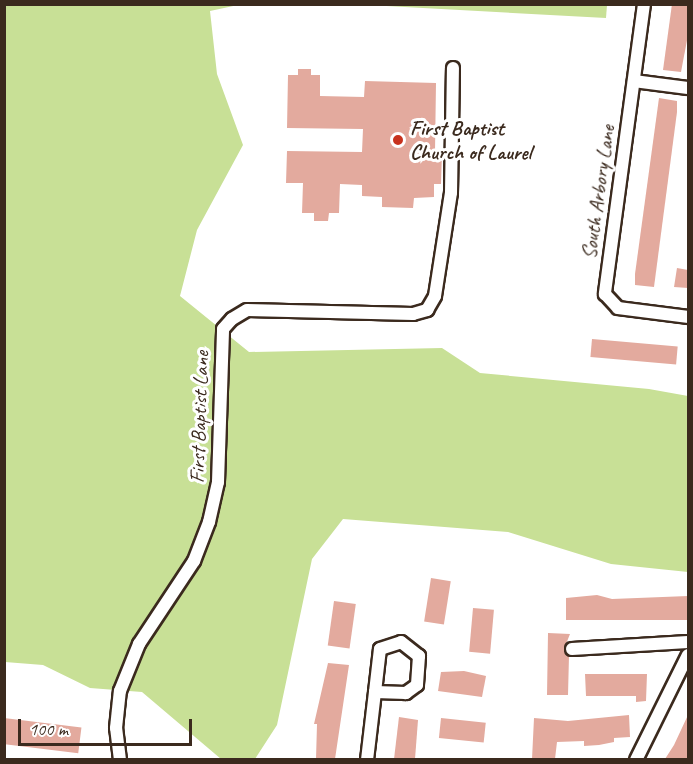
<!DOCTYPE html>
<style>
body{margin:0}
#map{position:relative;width:693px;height:764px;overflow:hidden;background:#fff;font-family:Caveat,sans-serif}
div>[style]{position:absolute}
.green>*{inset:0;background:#c8e096}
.building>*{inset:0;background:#e3aa9e;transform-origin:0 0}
.roads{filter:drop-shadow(2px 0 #3b2a1e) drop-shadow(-2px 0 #3b2a1e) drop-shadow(0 2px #3b2a1e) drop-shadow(0 -2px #3b2a1e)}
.street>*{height:12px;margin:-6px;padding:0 6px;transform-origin:6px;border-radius:6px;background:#fff}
.dots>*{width:16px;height:16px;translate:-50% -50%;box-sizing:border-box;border:3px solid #fff;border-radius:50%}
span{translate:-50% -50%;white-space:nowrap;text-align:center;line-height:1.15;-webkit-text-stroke:6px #fff;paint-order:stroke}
.poi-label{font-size:21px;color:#3b2a1e;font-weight:700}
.left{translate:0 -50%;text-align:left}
.street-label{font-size:21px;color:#3b2a1e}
.frame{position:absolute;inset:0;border:6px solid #3b2a1e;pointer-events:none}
.scale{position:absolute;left:18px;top:719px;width:174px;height:27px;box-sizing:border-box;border:3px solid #3b2a1e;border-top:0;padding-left:8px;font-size:18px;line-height:21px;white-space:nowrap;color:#3b2a1e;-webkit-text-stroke:4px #fff;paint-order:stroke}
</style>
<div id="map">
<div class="green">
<div style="clip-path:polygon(4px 5px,238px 5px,210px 11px,217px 74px,243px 145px,197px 230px,180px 296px,249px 352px,442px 348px,480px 373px,649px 389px,688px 396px,688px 572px,611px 564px,508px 532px,343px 519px,312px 559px,277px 725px,255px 759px,221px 759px,142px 692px,90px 688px,43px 665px,5px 662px)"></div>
<div style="clip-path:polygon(368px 5px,607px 4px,607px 5px,606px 18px)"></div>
</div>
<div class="building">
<div style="clip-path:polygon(672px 4px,688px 4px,688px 35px,681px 72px,663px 70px)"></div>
<div style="clip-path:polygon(298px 69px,311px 69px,311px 75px,320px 75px,320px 96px,364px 97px,365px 81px,436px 83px,435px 152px,442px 152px,441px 184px,434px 184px,434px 197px,414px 198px,413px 208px,382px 207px,382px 197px,362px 196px,362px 185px,340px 184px,339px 213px,329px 213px,328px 221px,314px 221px,314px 213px,302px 213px,303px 183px,286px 183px,287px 151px,362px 152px,363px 129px,287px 128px,288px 75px,298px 75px)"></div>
<div style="clip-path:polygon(659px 98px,677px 101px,677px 112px,654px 287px,635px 285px,635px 274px)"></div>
<div style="clip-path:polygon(677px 268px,688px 270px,688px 288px,674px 287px)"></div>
<div style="left:592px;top:339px;width:86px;height:18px;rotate:5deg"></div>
<div style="left:431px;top:578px;width:20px;height:44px;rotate:9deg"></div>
<div style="clip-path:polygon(597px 595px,612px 599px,688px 596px,688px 620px,566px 620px,566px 598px)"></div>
<div style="left:334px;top:601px;width:22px;height:45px;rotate:8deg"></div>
<div style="left:473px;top:608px;width:21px;height:44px;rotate:5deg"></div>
<div style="clip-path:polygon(548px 633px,570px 634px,564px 649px,569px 656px,568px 695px,547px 695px)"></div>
<div style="clip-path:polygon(328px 663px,349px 665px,335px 759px,316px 759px,317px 724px,314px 724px)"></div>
<div style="clip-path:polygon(464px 671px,486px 676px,482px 697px,438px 691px,441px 672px)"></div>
<div style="clip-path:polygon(585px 674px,647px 674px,646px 701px,636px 702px,636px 696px,586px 696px)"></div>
<div style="clip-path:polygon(629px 715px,630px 737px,614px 738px,614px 742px,599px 745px,584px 746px,584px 741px,557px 742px,555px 759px,532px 759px,534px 718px,568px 721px)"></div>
<div style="clip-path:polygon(688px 715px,688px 759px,665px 759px,674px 745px)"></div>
<div style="clip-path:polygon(399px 717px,418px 720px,415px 759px,394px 759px)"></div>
<div style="left:4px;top:718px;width:78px;height:26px;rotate:7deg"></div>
<div style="left:441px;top:718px;width:45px;height:20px;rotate:6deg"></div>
</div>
<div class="roads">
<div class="street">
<div style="left:644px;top:4px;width:293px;rotate:97.7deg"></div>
<div style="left:605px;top:294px;width:19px;rotate:47deg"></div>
<div style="left:618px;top:308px;width:71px;rotate:7.3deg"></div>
<div style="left:634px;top:81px;width:54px;rotate:7.4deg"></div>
<div style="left:401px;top:642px;width:23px;rotate:38deg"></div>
<div style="left:419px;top:656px;width:29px;rotate:94deg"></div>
<div style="left:417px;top:685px;width:14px;rotate:144deg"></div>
<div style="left:406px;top:693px;width:31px;rotate:-178deg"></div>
<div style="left:375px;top:692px;width:43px;rotate:-83.4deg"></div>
<div style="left:380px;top:649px;width:22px;rotate:-18deg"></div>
<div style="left:572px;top:649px;width:116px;rotate:-3.5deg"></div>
<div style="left:120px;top:760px;width:32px;rotate:-97deg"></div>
<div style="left:116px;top:728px;width:37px;rotate:-84deg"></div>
<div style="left:120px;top:691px;width:51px;rotate:-68deg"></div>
<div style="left:139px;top:644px;width:100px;rotate:-56.5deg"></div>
<div style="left:194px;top:561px;width:42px;rotate:-69deg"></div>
<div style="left:209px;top:522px;width:41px;rotate:-77.3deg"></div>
<div style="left:218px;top:482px;width:153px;rotate:-88.1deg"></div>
<div style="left:223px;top:329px;width:13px;rotate:-48deg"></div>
<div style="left:232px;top:319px;width:17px;rotate:-31deg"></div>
<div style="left:247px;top:310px;width:166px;rotate:1.4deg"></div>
<div style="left:413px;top:314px;width:15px;rotate:-16deg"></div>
<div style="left:427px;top:310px;width:16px;rotate:-60deg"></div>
<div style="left:435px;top:296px;width:104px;rotate:-81.2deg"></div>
<div style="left:451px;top:193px;width:125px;rotate:-89.1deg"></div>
<div style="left:367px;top:760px;width:68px;rotate:-83.3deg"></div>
<div style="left:636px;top:760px;width:117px;rotate:-63.7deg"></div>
</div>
</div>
<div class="dots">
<div style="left:398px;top:140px;background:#c8321e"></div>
</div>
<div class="poi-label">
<span class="left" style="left:410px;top:140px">First Baptist<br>Church of Laurel</span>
</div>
<div class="street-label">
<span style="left:598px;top:192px;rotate:-82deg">South Arbory Lane</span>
<span style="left:199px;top:417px;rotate:-88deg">First Baptist Lane</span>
</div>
<div class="frame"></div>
<div class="scale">100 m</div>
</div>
